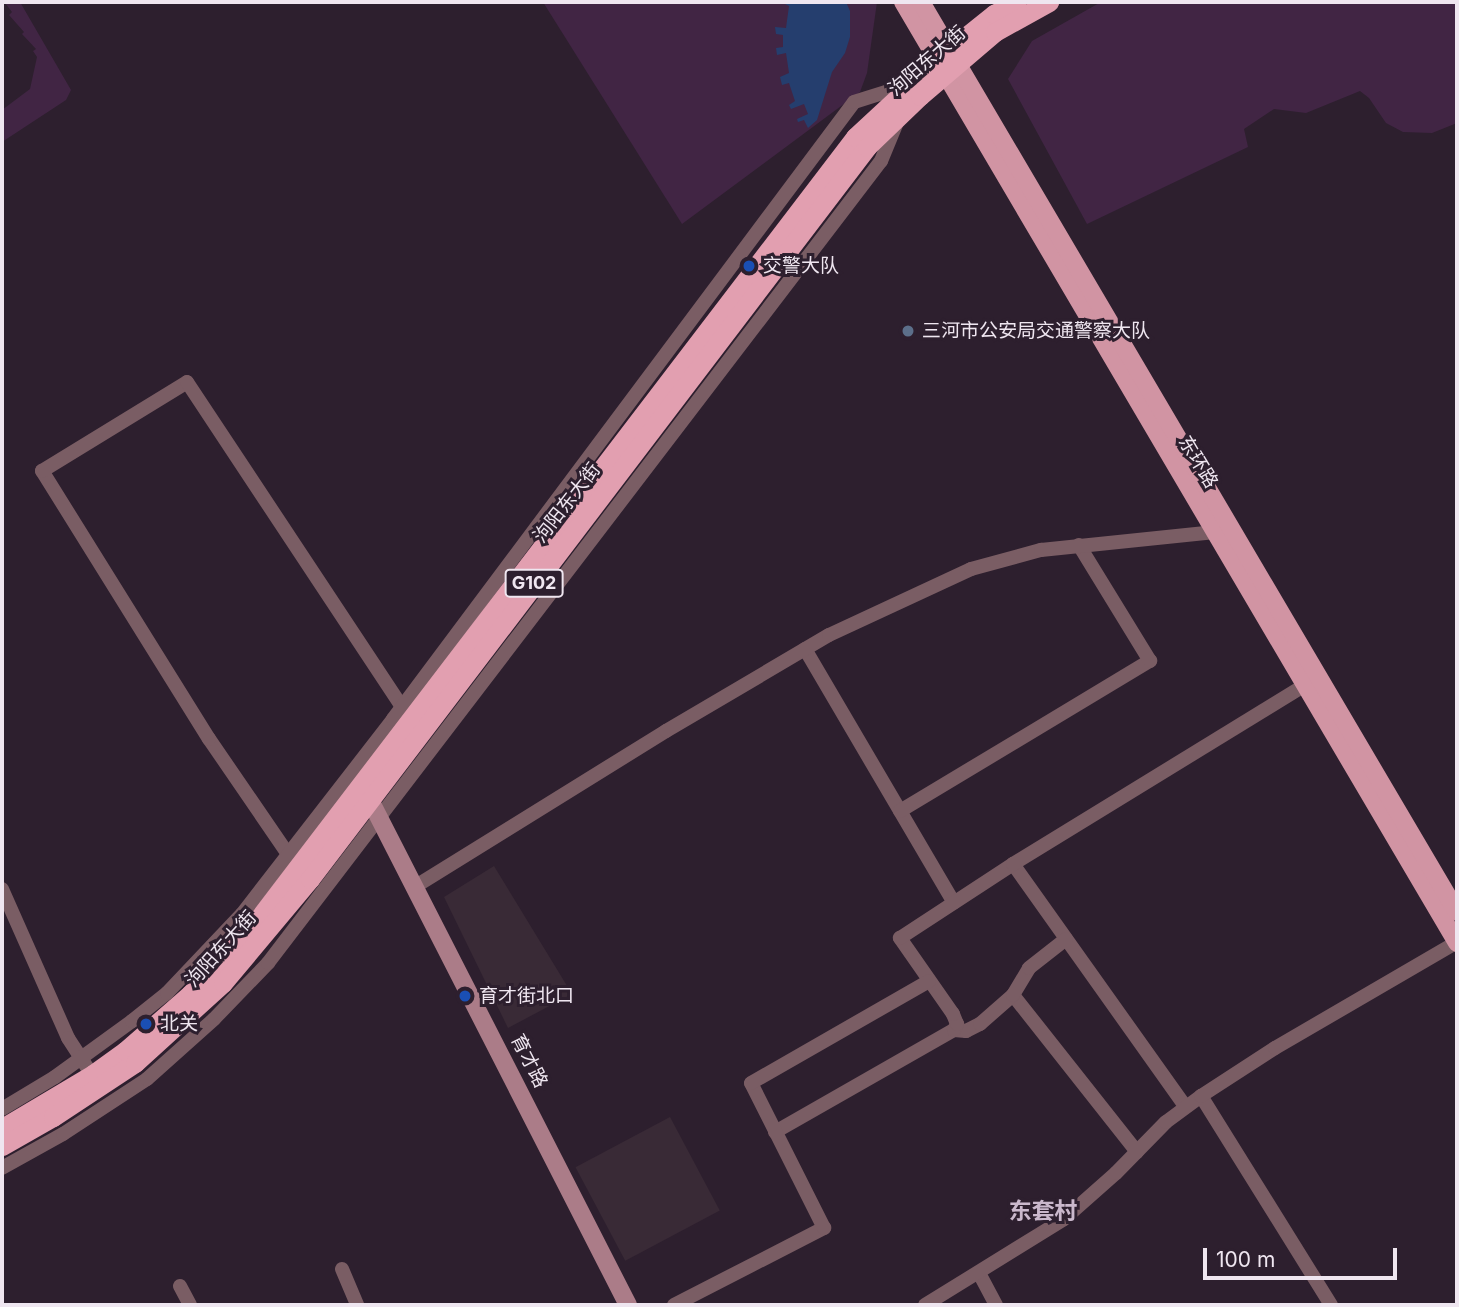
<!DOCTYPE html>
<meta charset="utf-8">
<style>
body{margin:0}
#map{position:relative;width:1459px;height:1307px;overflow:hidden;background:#2d1f2e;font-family:Inter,"Noto Sans SC",sans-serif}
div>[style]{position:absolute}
.commercial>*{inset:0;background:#392a36;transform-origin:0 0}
.green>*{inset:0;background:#412544}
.water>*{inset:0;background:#253e6e}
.minor>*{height:14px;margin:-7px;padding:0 7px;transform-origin:7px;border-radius:7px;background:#7a5d64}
.secondary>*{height:18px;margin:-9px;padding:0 9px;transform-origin:9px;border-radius:9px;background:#ab7c88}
.primary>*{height:18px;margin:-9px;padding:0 9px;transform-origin:9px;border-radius:9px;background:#d194a3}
.trunk>*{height:19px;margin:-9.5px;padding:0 9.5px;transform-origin:9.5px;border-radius:9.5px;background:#e29fb0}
.dots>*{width:19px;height:19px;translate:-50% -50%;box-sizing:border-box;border:4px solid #2d1f2e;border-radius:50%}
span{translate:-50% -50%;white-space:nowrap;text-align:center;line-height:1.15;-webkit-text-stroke:6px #2d1f2e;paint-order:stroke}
.shield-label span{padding:2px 5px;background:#2d1f2e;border:2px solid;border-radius:5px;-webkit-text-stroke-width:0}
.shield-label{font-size:18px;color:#efe6f0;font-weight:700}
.street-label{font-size:19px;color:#efe6f0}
.poi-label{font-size:19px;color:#efe6f0}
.left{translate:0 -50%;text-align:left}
.quarter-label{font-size:23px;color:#cab8cc;font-weight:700}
.frame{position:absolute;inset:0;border:4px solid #efe6f0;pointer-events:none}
.scale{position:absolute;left:1203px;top:1248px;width:194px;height:32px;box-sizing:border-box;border:4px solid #efe6f0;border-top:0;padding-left:9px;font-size:21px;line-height:24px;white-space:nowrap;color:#efe6f0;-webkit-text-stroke:5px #2d1f2e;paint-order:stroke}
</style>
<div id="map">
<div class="commercial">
<div style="clip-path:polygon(494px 866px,572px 994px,508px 1028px,444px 897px)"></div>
<div style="left:670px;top:1117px;width:106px;height:107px;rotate:62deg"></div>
</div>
<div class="green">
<div style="clip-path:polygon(20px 2px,71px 90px,66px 100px,2px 142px,2px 110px,30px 89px,37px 57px,33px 51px,36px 49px,22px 34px,24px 32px,9px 15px,12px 12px,5px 3px,2px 3px)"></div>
<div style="clip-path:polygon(543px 2px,877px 2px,867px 73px,860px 92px,682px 224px)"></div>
<div style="clip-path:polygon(1101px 2px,1457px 2px,1457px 123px,1432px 133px,1403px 132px,1386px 123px,1369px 98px,1360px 91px,1306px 113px,1274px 109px,1244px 129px,1248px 147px,1087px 224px,1008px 79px,1032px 41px)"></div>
</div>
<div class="water">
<div style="clip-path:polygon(781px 2px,846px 2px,850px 11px,850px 37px,845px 53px,832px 72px,817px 120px,808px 128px,804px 120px,798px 122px,797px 119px,808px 114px,804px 104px,791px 109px,789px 105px,795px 101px,789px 83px,782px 85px,780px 77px,789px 73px,786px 53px,777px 55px,776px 48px,783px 47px,783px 35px,776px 34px,775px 27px,786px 28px,789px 6px)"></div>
</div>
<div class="minor">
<div style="left:805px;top:649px;width:294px;rotate:59.6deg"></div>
<div style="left:900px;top:811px;width:292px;rotate:-31deg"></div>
<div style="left:1150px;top:661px;width:136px;rotate:-121.5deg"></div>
<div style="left:292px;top:860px;width:147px;rotate:-124.4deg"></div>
<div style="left:209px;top:739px;width:316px;rotate:-121.9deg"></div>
<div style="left:42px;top:471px;width:170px;rotate:-31.5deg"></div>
<div style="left:187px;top:382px;width:397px;rotate:56.5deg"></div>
<div style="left:1013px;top:864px;width:298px;rotate:54.6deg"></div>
<div style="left:416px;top:886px;width:294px;rotate:-31.8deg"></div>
<div style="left:666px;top:731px;width:189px;rotate:-30.5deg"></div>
<div style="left:829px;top:635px;width:157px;rotate:-24.9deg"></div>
<div style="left:971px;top:569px;width:73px;rotate:-15.2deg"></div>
<div style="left:1041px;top:550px;width:175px;rotate:-5.9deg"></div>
<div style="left:2px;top:889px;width:163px;rotate:66.1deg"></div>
<div style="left:68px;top:1038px;width:35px;rotate:57deg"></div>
<div style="left:1013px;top:995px;width:200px;rotate:51.7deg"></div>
<div style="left:954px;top:1030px;width:12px;rotate:5deg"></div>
<div style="left:966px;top:1031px;width:16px;rotate:-27deg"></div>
<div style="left:980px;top:1024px;width:44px;rotate:-41.3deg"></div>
<div style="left:1013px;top:995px;width:31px;rotate:-59deg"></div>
<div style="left:1029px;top:968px;width:47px;rotate:-38.1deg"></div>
<div style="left:1201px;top:1096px;width:246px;rotate:58.1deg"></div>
<div style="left:2px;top:1109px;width:62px;rotate:-31.1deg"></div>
<div style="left:55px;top:1077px;width:95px;rotate:-36deg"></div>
<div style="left:132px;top:1021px;width:45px;rotate:-38.7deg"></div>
<div style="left:167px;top:993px;width:109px;rotate:-46.5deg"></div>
<div style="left:242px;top:914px;width:247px;rotate:-52.2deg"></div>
<div style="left:393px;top:719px;width:770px;rotate:-53.23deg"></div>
<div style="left:854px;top:102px;width:57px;rotate:-17.5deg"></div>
<div style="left:775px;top:1132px;width:206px;rotate:-29.7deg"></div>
<div style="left:954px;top:1030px;width:7px;rotate:-63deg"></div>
<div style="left:957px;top:1024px;width:11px;rotate:-112deg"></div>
<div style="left:953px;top:1014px;width:93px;rotate:-124.9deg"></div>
<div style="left:900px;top:938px;width:135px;rotate:-33.2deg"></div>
<div style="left:1013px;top:864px;width:342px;rotate:-31.5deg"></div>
<div style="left:2px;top:1168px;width:70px;rotate:-29.1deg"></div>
<div style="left:63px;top:1134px;width:100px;rotate:-33.2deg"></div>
<div style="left:147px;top:1079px;width:90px;rotate:-41.8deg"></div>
<div style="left:214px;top:1019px;width:78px;rotate:-46deg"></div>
<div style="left:268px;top:963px;width:1009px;rotate:-52.61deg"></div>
<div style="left:881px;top:161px;width:44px;rotate:-67.5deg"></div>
<div style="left:342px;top:1269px;width:39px;rotate:67deg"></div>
<div style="left:979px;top:1273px;width:36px;rotate:62deg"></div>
<div style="left:180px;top:1286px;width:21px;rotate:62deg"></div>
<div style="left:674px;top:1305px;width:169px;rotate:-27.2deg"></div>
<div style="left:824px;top:1228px;width:162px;rotate:-116.7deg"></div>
<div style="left:751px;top:1083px;width:205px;rotate:-29.8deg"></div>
<div style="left:925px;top:1305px;width:163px;rotate:-31.7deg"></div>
<div style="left:1064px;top:1219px;width:69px;rotate:-41.5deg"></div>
<div style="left:1116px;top:1173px;width:71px;rotate:-45.6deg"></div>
<div style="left:1166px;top:1122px;width:44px;rotate:-36.6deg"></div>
<div style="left:1201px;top:1096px;width:88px;rotate:-33deg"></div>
<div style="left:1275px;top:1048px;width:211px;rotate:-30.2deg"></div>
</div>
<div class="secondary">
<div style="left:370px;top:800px;width:567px;rotate:62.94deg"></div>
</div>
<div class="primary">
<div style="left:903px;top:2px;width:1092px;rotate:59.51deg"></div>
<div style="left:921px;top:2px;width:1056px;rotate:59.5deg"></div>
</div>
<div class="trunk">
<div style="left:2px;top:1128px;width:106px;rotate:-30.7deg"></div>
<div style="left:93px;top:1074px;width:39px;rotate:-36deg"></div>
<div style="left:125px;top:1051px;width:86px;rotate:-41.2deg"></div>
<div style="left:190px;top:994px;width:75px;rotate:-46.1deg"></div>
<div style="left:242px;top:940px;width:1010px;rotate:-52.64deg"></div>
<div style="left:855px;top:137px;width:128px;rotate:-42.8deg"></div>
<div style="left:949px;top:50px;width:58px;rotate:-38.7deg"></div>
<div style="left:994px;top:14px;width:26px;rotate:-28deg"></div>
<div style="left:2px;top:1146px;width:59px;rotate:-29.6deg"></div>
<div style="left:53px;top:1117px;width:98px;rotate:-33.4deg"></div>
<div style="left:135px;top:1063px;width:119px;rotate:-42.3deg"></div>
<div style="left:223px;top:983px;width:136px;rotate:-50.1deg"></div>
<div style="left:310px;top:879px;width:920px;rotate:-52.73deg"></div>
<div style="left:867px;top:147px;width:74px;rotate:-43.9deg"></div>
<div style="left:920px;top:96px;width:99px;rotate:-40.5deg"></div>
<div style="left:995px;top:32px;width:62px;rotate:-29.1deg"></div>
</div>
<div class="dots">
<div style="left:749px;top:266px;background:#1a4fb4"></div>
<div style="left:908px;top:331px;background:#5c6f8a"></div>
<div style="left:465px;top:996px;background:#1a4fb4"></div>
<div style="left:146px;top:1024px;background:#1a4fb4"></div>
</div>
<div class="shield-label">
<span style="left:534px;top:583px">G102</span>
</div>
<div class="street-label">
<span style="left:927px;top:61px;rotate:-41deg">泃阳东大街</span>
<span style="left:1198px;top:462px;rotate:59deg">东环路</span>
<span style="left:567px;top:503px;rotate:-52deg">泃阳东大街</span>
<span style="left:221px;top:949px;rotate:-48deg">泃阳东大街</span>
<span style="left:529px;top:1061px;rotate:63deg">育才路</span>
</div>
<div class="poi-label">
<span class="left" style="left:763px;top:266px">交警大队</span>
<span class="left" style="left:922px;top:331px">三河市公安局交通警察大队</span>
<span class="left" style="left:479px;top:996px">育才街北口</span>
<span class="left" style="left:160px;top:1024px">北关</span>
</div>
<div class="quarter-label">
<span style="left:1043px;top:1211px">东套村</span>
</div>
<div class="frame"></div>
<div class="scale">100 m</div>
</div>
